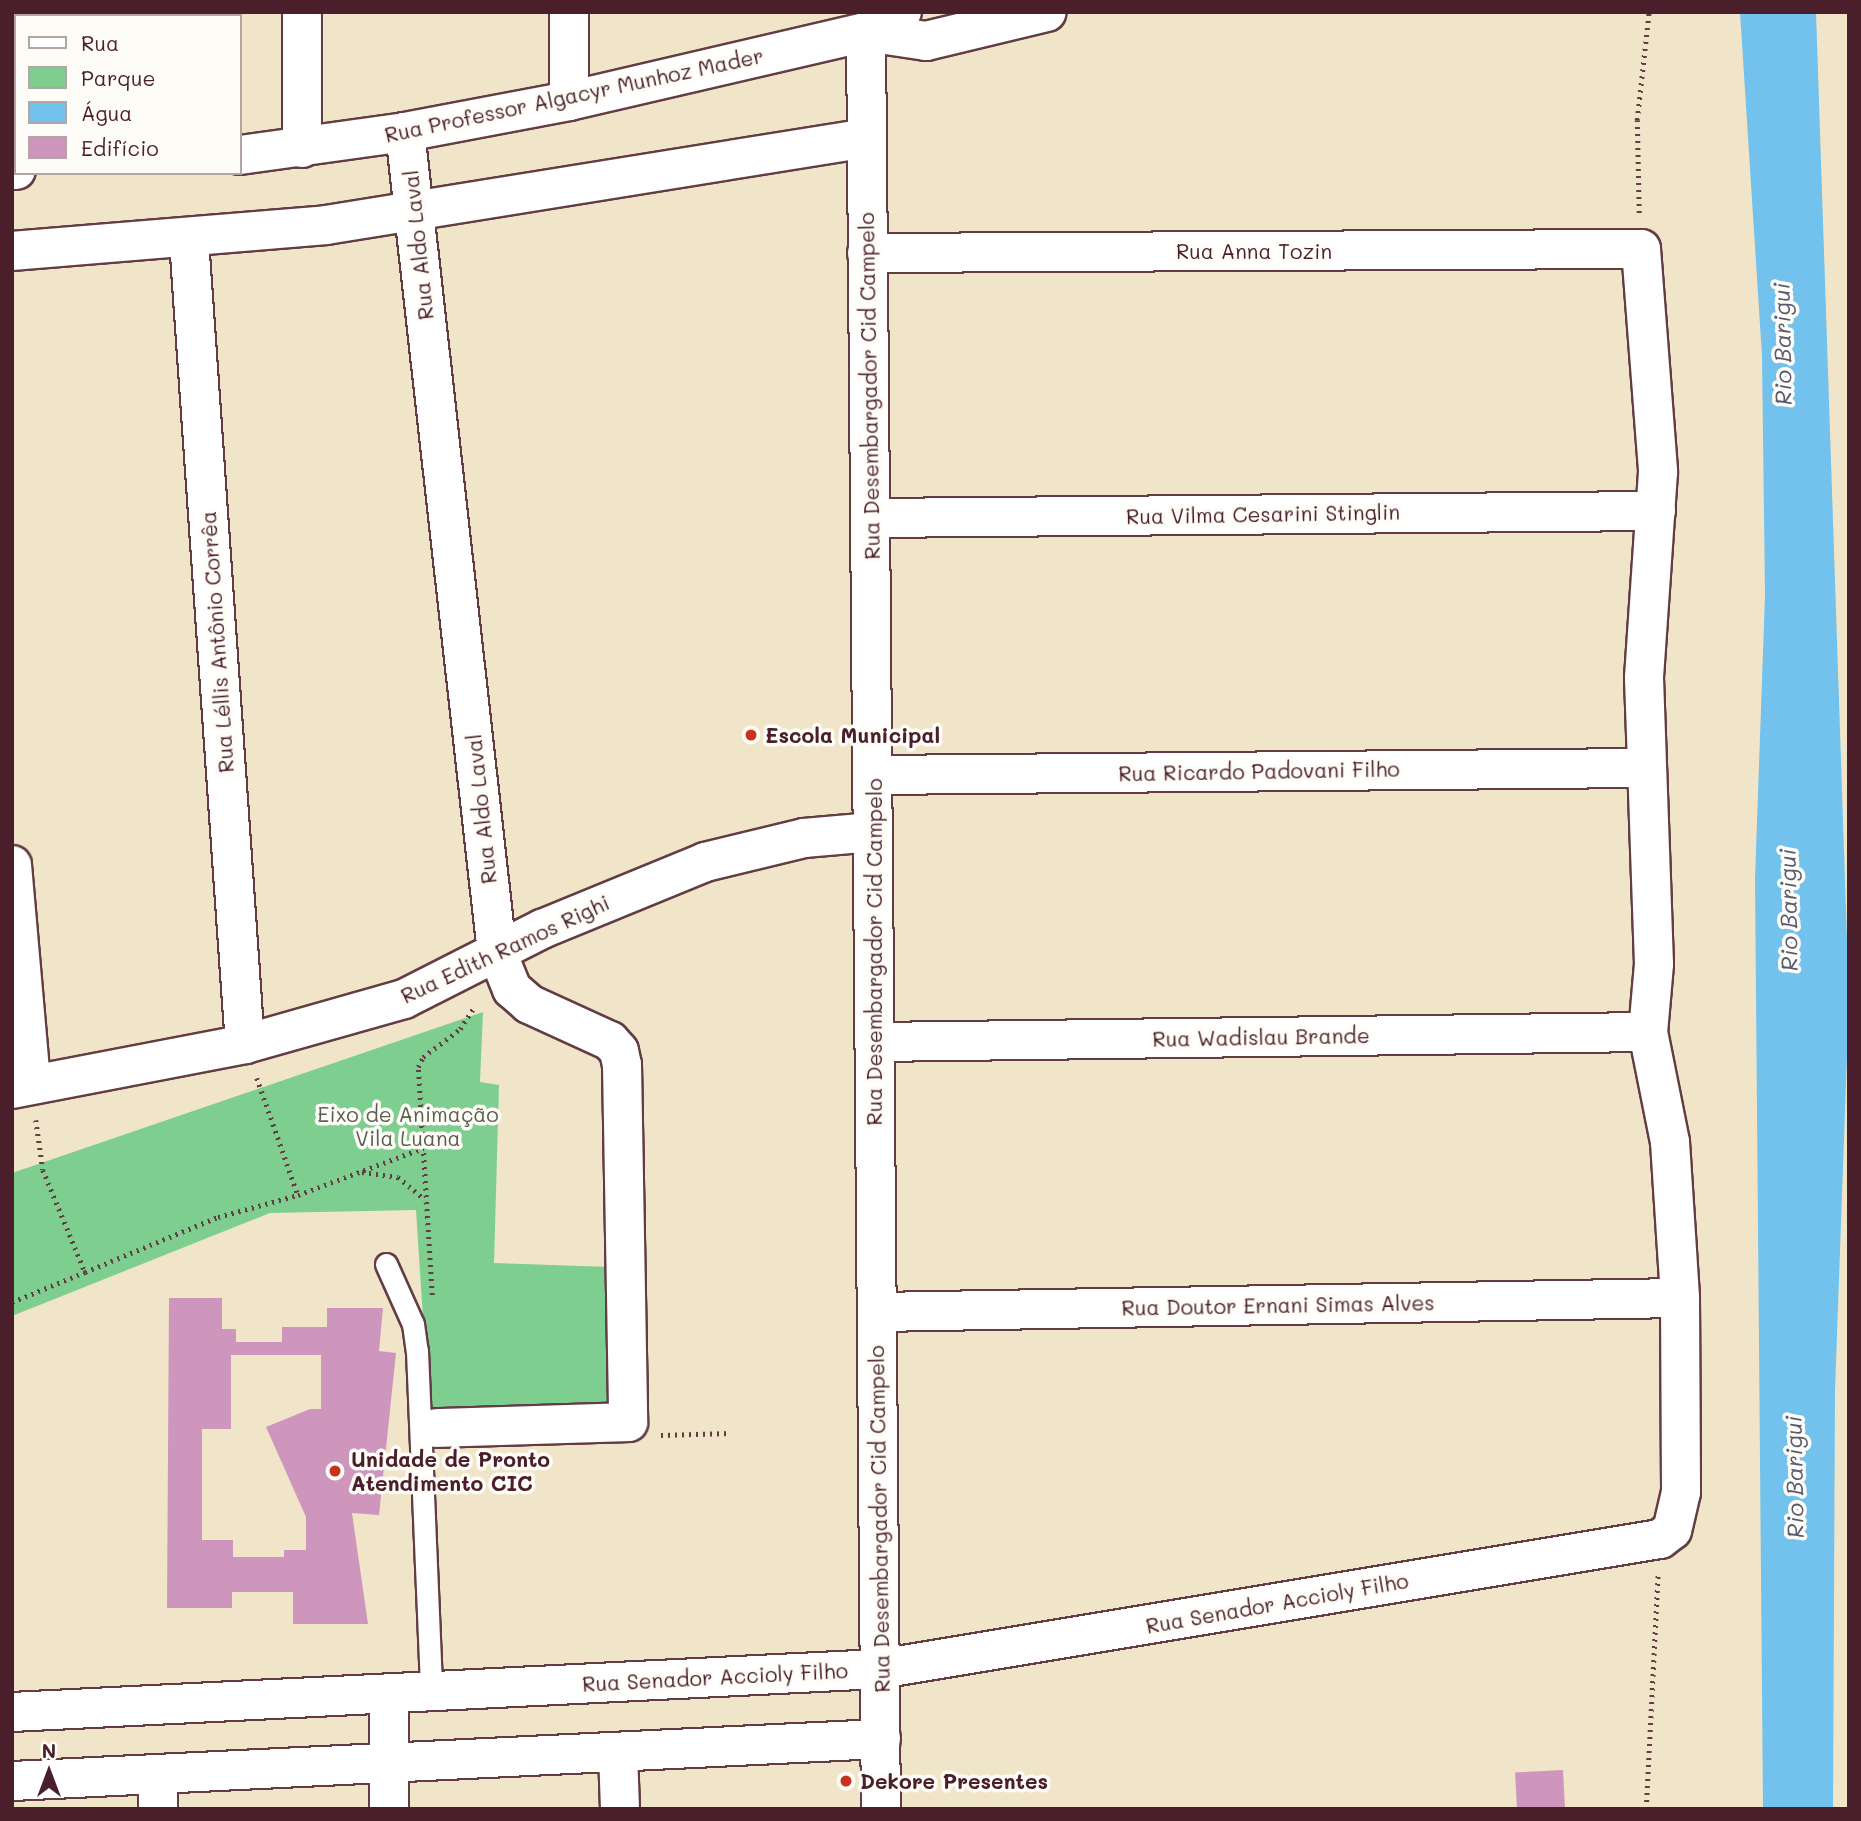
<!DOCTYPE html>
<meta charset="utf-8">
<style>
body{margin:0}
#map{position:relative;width:1861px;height:1821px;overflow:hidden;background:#f0e5c8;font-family:Mali,sans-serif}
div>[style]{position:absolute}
.green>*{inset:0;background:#7ecf8f}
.water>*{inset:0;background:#72c2ed}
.building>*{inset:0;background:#ce96bc;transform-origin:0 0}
.path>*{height:4.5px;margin-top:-2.25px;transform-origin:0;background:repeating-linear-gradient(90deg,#633d43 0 2px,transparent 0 7px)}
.roads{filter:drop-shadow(2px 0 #633d43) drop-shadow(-2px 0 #633d43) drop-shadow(0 2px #633d43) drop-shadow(0 -2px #633d43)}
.lane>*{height:21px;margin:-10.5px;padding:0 10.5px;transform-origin:10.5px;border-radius:10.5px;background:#fff}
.street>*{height:38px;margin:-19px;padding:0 19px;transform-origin:19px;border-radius:19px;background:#fff}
.secondary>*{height:38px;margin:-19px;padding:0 19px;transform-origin:19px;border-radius:19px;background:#fff}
.dots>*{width:19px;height:19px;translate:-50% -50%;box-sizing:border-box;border:4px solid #fdfcf7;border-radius:50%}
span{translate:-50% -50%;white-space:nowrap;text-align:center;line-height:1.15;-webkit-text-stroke:7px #fdfcf7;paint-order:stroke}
.street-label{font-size:21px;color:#4a1f2b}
.poi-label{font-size:21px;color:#4a1f2b;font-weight:700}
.left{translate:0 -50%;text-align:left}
.park-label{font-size:21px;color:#5c5d4e}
.water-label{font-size:23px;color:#58586f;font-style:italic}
.frame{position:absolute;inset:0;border:14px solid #4a1f2b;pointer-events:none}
.legend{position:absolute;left:14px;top:14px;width:228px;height:161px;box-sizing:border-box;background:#fdfcf7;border:2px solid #b5a4a5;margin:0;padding:9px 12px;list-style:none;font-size:21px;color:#4a1f2b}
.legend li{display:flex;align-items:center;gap:14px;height:35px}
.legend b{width:35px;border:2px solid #b5a4a5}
.north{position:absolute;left:14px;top:1737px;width:70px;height:70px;-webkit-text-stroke:5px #fdfcf7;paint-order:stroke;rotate:0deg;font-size:19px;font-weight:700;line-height:28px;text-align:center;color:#4a1f2b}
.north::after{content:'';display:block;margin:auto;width:24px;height:32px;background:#4a1f2b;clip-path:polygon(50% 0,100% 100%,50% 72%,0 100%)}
</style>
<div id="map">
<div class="green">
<div style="clip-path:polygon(483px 1012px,480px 1082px,499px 1085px,494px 1263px,610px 1267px,610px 1406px,429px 1411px,416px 1210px,270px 1213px,12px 1316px,12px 1173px)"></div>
</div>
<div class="water">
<div style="clip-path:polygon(1740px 12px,1816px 12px,1849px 1000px,1835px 1391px,1833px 1809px,1763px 1809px,1755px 879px,1765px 595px,1762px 356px)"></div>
</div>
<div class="building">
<div style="clip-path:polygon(evenodd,169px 1298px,222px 1298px,222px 1329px,236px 1329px,236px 1342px,282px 1342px,282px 1327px,327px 1327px,327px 1308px,383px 1308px,379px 1351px,396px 1353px,379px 1515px,352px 1513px,368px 1624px,293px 1624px,293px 1592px,232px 1592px,232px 1608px,167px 1608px,169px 1298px,231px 1355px,321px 1355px,321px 1409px,310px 1409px,266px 1427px,306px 1517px,306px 1550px,284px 1550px,284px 1557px,233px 1557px,233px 1540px,202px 1540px,202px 1429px,231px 1429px,231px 1355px)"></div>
<div style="left:1563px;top:1770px;width:39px;height:48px;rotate:87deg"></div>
</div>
<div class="path">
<div style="left:1639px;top:213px;width:93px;rotate:-91.2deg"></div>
<div style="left:1637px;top:120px;width:109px;rotate:-83.7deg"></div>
<div style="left:257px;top:1078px;width:124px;rotate:70.7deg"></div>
<div style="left:36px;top:1120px;width:50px;rotate:82deg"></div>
<div style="left:43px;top:1170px;width:110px;rotate:67.6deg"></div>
<div style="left:85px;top:1272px;width:144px;rotate:-22.5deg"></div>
<div style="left:218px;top:1217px;width:83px;rotate:-15.4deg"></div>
<div style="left:298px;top:1195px;width:134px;rotate:-20.6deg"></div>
<div style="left:362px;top:1172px;width:36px;rotate:8deg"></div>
<div style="left:398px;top:1177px;width:35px;rotate:40deg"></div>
<div style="left:432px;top:1295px;width:228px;rotate:-93.5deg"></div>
<div style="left:418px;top:1067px;width:11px;rotate:-63deg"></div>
<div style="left:423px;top:1057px;width:46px;rotate:-37.1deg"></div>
<div style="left:460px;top:1029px;width:27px;rotate:-57deg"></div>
<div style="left:12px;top:1302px;width:79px;rotate:-22.3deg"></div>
<div style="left:661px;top:1435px;width:70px;rotate:-1.6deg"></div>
<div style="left:1646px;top:1809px;width:234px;rotate:-87.1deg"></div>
</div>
<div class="roads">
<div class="lane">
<div style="left:386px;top:1264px;width:66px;rotate:65.8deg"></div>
<div style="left:413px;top:1324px;width:27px;rotate:82deg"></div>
<div style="left:417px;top:1351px;width:340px;rotate:87.6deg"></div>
</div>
<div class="street">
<div style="left:40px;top:16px;width:4px;rotate:-90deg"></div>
<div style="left:569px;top:101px;width:89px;rotate:-90deg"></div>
<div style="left:405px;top:132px;width:825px;rotate:83.6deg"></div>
<div style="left:497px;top:952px;width:40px;rotate:68deg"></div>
<div style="left:512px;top:989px;width:23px;rotate:41deg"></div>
<div style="left:529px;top:1004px;width:89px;rotate:24.6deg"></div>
<div style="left:610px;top:1041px;width:13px;rotate:48deg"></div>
<div style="left:619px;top:1051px;width:14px;rotate:78deg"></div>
<div style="left:622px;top:1065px;width:357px;rotate:89deg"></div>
<div style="left:628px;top:1422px;width:192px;rotate:178.2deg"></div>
<div style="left:302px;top:148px;width:136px;rotate:-90deg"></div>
<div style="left:189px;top:240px;width:806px;rotate:86.02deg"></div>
<div style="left:12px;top:251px;width:315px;rotate:-4.7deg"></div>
<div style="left:326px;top:225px;width:548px;rotate:-9.14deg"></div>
<div style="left:867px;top:253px;width:774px;rotate:-0.3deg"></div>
<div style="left:1641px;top:249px;width:224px;rotate:85.6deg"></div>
<div style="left:1658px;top:472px;width:206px;rotate:93.9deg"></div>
<div style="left:1644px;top:678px;width:286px;rotate:88deg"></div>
<div style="left:1654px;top:964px;width:68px;rotate:95deg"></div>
<div style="left:1648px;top:1032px;width:112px;rotate:78.7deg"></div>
<div style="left:1670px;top:1142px;width:156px;rotate:86.3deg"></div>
<div style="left:1680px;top:1298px;width:194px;rotate:89.7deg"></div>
<div style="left:1681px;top:1492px;width:39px;rotate:103deg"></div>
<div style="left:1672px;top:1530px;width:15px;rotate:143deg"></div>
<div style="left:1660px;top:1539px;width:791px;rotate:170.54deg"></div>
<div style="left:870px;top:518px;width:786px;rotate:-0.51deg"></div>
<div style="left:872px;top:775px;width:773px;rotate:-0.52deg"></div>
<div style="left:12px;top:865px;width:220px;rotate:85deg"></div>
<div style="left:874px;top:1042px;width:774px;rotate:-0.74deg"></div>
<div style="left:12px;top:1089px;width:237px;rotate:-10.9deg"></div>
<div style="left:245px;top:1044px;width:165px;rotate:-15.8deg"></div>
<div style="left:404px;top:999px;width:155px;rotate:-26.9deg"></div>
<div style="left:542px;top:929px;width:176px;rotate:-22.3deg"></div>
<div style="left:705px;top:862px;width:102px;rotate:-13.6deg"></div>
<div style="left:804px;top:838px;width:69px;rotate:-5deg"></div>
<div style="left:877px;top:1312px;width:803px;rotate:-1deg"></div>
<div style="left:389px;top:1693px;width:116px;rotate:90deg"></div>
<div style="left:618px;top:1752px;width:57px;rotate:88deg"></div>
<div style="left:158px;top:1774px;width:35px;rotate:90deg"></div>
<div style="left:12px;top:1781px;width:870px;rotate:-2.77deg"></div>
</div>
<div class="secondary">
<div style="left:866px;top:32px;width:1777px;rotate:89.52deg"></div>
<div style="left:866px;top:32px;width:61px;rotate:8.5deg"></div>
<div style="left:926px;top:41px;width:124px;rotate:-13.5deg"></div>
<div style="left:240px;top:155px;width:167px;rotate:-7.9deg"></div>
<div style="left:405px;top:132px;width:167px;rotate:-10.7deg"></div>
<div style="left:569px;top:101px;width:305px;rotate:-13.1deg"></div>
<div style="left:866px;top:32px;width:41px;rotate:-29.1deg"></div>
<div style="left:12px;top:170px;width:4px"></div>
<div style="left:12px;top:1712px;width:869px;rotate:-2.84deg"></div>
</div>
</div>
<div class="dots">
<div style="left:751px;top:735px;background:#c8321e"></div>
<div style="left:335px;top:1471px;background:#c8321e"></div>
<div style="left:846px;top:1781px;background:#c8321e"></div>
</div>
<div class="street-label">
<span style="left:574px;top:95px;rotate:-12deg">Rua Professor Algacyr Munhoz Mader</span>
<span style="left:418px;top:245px;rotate:-96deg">Rua Aldo Laval</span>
<span style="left:1254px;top:251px">Rua Anna Tozin</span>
<span style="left:869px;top:386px;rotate:-91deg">Rua Desembargador Cid Campelo</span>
<span style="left:1263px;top:514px;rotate:-1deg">Rua Vilma Cesarini Stinglin</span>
<span style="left:217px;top:642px;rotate:-94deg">Rua Léllis Antônio Corrêa</span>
<span style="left:1259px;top:771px;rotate:-1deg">Rua Ricardo Padovani Filho</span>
<span style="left:481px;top:809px;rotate:-96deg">Rua Aldo Laval</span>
<span style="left:505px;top:949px;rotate:-25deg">Rua Edith Ramos Righi</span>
<span style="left:874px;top:952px;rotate:-90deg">Rua Desembargador Cid Campelo</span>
<span style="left:1261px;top:1037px;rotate:-1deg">Rua Wadislau Brande</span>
<span style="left:1278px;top:1305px;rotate:-1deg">Rua Doutor Ernani Simas Alves</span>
<span style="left:879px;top:1519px;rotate:-91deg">Rua Desembargador Cid Campelo</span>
<span style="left:1277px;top:1603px;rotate:-10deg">Rua Senador Accioly Filho</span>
<span style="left:715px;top:1677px;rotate:-3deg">Rua Senador Accioly Filho</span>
</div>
<div class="poi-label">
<span class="left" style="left:765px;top:735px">Escola Municipal</span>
<span class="left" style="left:351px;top:1471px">Unidade de Pronto<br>Atendimento CIC</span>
<span class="left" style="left:860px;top:1781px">Dekore Presentes</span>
</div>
<div class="park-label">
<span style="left:408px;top:1126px">Eixo de Animação<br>Vila Luana</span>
</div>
<div class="water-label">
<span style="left:1782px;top:344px;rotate:-91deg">Rio Barigui</span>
<span style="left:1788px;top:910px;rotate:-91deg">Rio Barigui</span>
<span style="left:1794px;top:1477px;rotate:-91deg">Rio Barigui</span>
</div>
<div class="frame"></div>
<ul class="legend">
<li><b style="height:9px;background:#fff"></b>Rua</li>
<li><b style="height:19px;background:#7ecf8f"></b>Parque</li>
<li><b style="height:19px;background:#72c2ed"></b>Água</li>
<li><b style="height:19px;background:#ce96bc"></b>Edifício</li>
</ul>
<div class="north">N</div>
</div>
